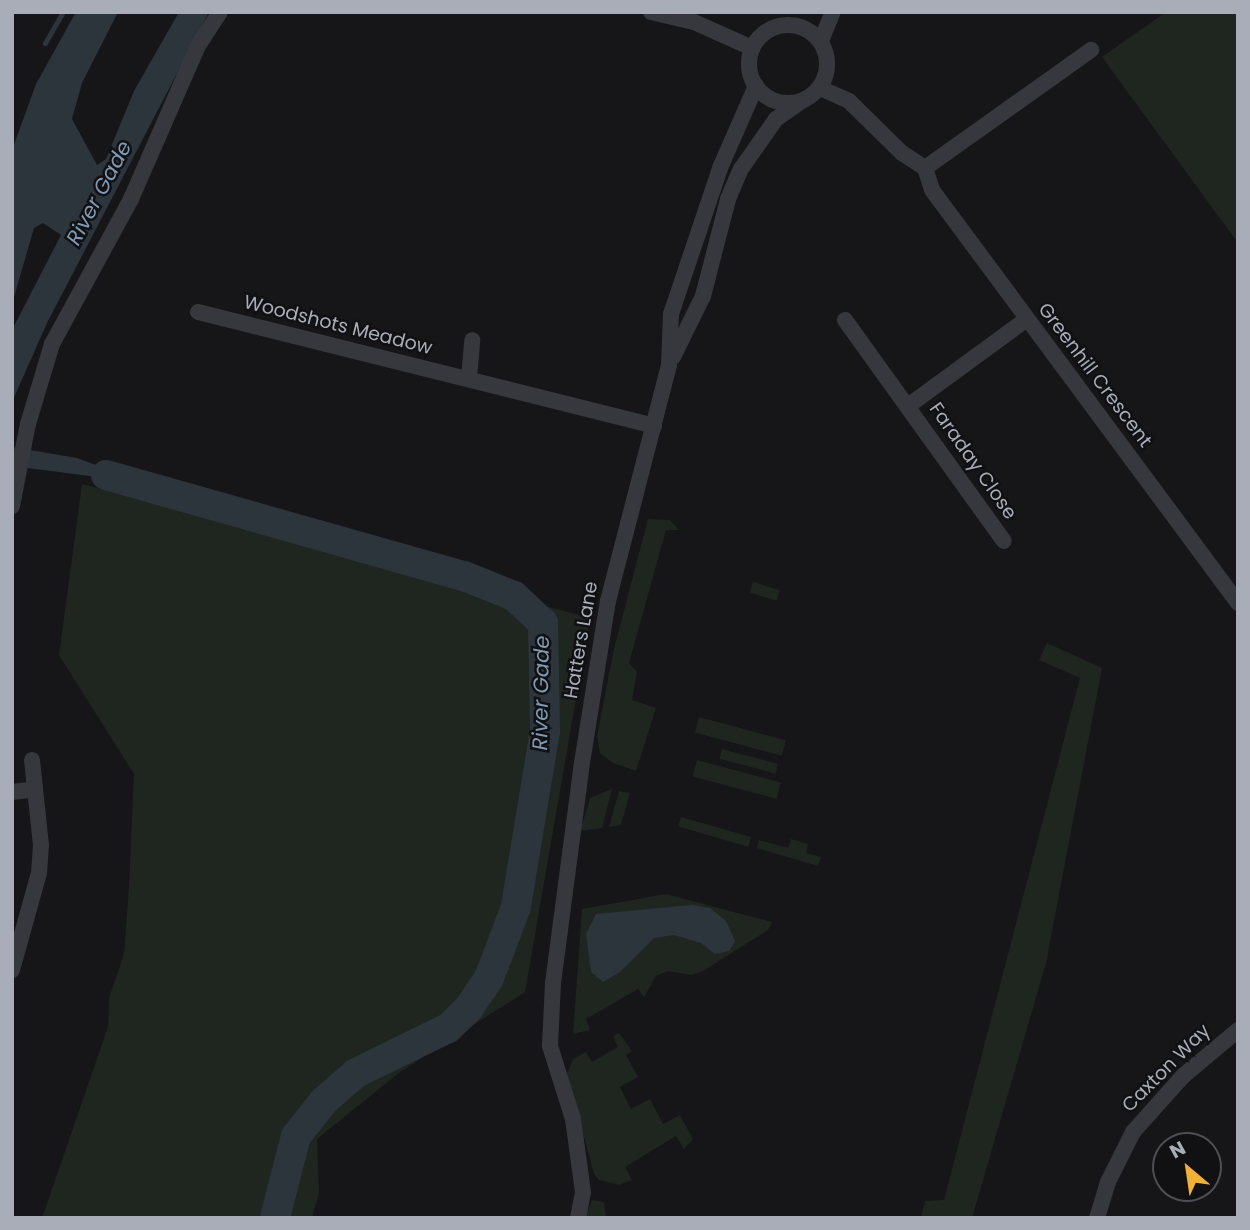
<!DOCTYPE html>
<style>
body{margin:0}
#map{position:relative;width:1250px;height:1230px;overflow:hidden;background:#161618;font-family:Poppins,sans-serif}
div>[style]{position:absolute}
.green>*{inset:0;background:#1e261f;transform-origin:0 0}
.water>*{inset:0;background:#2c353c}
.stream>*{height:5px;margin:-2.5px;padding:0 2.5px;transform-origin:2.5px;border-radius:2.5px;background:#2c353c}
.river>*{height:30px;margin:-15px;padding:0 15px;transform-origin:15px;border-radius:15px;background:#2c353c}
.minor>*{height:16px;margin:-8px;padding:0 8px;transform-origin:8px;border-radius:8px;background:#37383d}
.minor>.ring{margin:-8px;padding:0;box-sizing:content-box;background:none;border:16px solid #37383d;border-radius:50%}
span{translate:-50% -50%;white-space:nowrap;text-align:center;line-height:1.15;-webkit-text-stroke:5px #111113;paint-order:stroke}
.street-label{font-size:19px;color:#a8adb8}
.water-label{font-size:21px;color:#7f9bb3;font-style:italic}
.frame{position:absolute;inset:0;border:14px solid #a8adb8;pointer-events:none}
.north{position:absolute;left:1152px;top:1132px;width:70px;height:70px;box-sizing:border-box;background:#111113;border:2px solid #4d4f55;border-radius:50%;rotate:331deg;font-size:19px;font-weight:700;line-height:28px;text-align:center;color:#a8adb8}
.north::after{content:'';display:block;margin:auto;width:24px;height:32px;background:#f2b134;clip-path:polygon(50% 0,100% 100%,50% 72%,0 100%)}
</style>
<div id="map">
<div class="green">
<div style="clip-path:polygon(1166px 12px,1238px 12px,1238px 243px,1102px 57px)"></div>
<div style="clip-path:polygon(82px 484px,590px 618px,525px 992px,400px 1072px,317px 1139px,319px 1192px,312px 1218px,42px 1218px,108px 1027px,109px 998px,124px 954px,129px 887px,134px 774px,59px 655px)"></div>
<div style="clip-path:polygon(648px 519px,670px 520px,679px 530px,666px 530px,629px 663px,637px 672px,632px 700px,656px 708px,636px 771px,613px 763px,600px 753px,597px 736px,614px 649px)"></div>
<div style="left:753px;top:582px;width:28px;height:11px;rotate:17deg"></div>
<div style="clip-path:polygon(1047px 643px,1102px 668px,1046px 963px,972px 1218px,921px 1218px,925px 1201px,944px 1200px,1080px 678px,1039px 660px)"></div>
<div style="left:699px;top:717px;width:90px;height:16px;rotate:15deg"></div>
<div style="left:722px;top:749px;width:58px;height:10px;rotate:15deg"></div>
<div style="left:697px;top:760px;width:87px;height:17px;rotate:15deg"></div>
<div style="clip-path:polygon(612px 789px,602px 828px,580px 831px,590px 798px)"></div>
<div style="clip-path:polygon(619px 791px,630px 793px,621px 825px,609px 827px)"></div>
<div style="left:681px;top:817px;width:73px;height:10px;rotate:16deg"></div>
<div style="clip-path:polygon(791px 839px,808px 844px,806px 853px,821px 857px,818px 866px,757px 848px,759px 840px,788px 848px)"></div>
<div style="clip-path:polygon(666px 894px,772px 922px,768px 930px,703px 971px,691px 975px,668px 971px,656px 976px,644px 997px,638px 989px,586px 1019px,590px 1030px,573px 1034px,582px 909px)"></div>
<div style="clip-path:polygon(619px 1033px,632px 1051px,626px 1055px,638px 1077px,620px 1087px,631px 1109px,650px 1099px,663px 1124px,680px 1115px,693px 1139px,684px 1149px,676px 1136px,625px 1167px,632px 1180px,619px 1185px,599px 1180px,594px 1174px,567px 1074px,573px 1059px,586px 1052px,592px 1062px,618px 1047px,613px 1036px)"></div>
<div style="clip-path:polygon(592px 1200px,604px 1202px,606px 1218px,585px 1218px)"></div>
</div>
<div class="water">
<div style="clip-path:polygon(76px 12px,118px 12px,82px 83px,72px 119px,97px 165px,106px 159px,134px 91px,179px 12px,209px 12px,47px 323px,12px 402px,12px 330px,61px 235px,43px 223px,34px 228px,12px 304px,12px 150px,36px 84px)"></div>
<div style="clip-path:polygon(12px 447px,77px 458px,144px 483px,12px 466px)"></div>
<div style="clip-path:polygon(692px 905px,710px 908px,726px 921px,735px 941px,729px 951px,715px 954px,701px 943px,674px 935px,654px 938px,620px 972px,603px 982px,591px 972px,586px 934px,596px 914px)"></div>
</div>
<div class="stream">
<div style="left:45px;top:43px;width:36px;rotate:-60deg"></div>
</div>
<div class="river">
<div style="left:106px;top:475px;width:372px;rotate:15.8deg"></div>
<div style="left:464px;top:576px;width:54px;rotate:21.8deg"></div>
<div style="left:514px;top:596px;width:40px;rotate:43deg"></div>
<div style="left:543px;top:623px;width:108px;rotate:88.9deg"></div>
<div style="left:545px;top:731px;width:178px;rotate:99.4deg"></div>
<div style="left:516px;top:907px;width:76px;rotate:110.8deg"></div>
<div style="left:489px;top:978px;width:36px;rotate:124deg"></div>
<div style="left:469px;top:1008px;width:29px;rotate:136deg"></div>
<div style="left:448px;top:1028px;width:102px;rotate:153.9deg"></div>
<div style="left:356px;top:1073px;width:43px;rotate:138.8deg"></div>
<div style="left:324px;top:1101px;width:45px;rotate:128.7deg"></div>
<div style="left:296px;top:1136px;width:85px;rotate:104.4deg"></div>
</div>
<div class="minor">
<div style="left:651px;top:12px;width:44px;rotate:13.1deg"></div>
<div style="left:694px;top:22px;width:64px;rotate:24.1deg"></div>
<div class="ring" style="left:749px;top:25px;width:62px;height:62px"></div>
<div style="left:821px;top:41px;width:31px;rotate:-68deg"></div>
<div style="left:820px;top:88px;width:32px;rotate:24deg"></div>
<div style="left:849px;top:101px;width:74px;rotate:44.5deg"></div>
<div style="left:902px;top:153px;width:27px;rotate:33deg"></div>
<div style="left:925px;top:168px;width:23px;rotate:72deg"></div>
<div style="left:932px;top:190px;width:514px;rotate:53.46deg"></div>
<div style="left:925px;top:168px;width:204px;rotate:-35.4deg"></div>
<div style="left:198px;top:312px;width:470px;rotate:14deg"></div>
<div style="left:845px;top:320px;width:272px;rotate:54.3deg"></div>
<div style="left:673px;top:357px;width:68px;rotate:-63.8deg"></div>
<div style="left:703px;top:296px;width:100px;rotate:-75.5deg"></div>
<div style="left:728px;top:199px;width:33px;rotate:-67deg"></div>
<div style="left:741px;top:169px;width:61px;rotate:-55deg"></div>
<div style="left:776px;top:119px;width:32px;rotate:-35deg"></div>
<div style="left:469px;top:378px;width:38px;rotate:-85deg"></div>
<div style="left:908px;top:406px;width:147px;rotate:-36.2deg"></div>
<div style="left:12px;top:506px;width:84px;rotate:-79deg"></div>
<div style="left:28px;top:424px;width:84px;rotate:-73.3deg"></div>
<div style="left:52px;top:344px;width:165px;rotate:-61.4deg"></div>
<div style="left:131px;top:199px;width:167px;rotate:-66.4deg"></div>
<div style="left:198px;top:46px;width:40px;rotate:-57.1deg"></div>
<div style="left:32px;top:760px;width:29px;rotate:84deg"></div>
<div style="left:12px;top:792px;width:23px;rotate:-7deg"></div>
<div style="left:35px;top:789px;width:56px;rotate:83.9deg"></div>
<div style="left:41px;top:845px;width:28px;rotate:94deg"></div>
<div style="left:39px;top:873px;width:101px;rotate:105.6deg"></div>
<div style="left:578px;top:1218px;width:26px;rotate:-79deg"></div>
<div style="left:583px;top:1192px;width:74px;rotate:-97.8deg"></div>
<div style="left:573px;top:1119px;width:77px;rotate:-107.5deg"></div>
<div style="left:550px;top:1046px;width:63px;rotate:-87.3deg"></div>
<div style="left:553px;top:983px;width:216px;rotate:-82.5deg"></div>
<div style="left:581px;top:769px;width:170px;rotate:-80.9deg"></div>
<div style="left:608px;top:601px;width:244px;rotate:-75.5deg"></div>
<div style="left:669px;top:365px;width:51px;rotate:-87.8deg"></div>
<div style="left:671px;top:314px;width:154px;rotate:-71.4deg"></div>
<div style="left:720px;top:168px;width:90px;rotate:-66.3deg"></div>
<div style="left:1097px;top:1218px;width:38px;rotate:-73deg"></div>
<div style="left:1108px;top:1182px;width:56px;rotate:-63.4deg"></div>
<div style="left:1133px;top:1132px;width:75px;rotate:-48.2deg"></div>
<div style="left:1183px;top:1076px;width:72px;rotate:-39.9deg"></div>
</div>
<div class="street-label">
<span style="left:338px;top:325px;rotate:14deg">Woodshots Meadow</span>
<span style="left:1095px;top:375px;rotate:53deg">Greenhill Crescent</span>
<span style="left:973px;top:461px;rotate:55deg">Faraday Close</span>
<span style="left:581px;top:640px;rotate:-80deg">Hatters Lane</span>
<span style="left:1166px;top:1068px;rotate:-45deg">Caxton Way</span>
</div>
<div class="water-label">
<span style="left:99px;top:193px;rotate:-62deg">River Gade</span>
<span style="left:541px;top:693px;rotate:-89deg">River Gade</span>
</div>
<div class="frame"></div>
<div class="north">N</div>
</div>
